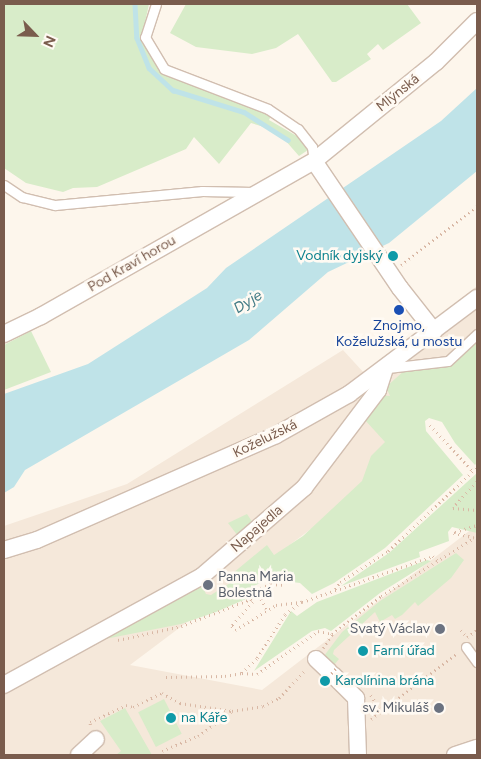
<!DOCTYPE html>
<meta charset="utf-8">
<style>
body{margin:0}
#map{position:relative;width:481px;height:759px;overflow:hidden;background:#fdf6ec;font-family:Figtree,sans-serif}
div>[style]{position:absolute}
.residential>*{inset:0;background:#f5e8da}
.green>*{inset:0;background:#d8ecc9;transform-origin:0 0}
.water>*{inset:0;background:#bfe3e8}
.stream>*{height:4.5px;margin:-2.25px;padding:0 2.25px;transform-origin:2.25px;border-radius:2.25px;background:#bfe3e8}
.path>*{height:2.5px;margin-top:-1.25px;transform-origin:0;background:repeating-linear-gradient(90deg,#d9b8a5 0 1px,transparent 0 5px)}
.roads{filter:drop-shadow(1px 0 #d1beb0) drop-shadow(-1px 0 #d1beb0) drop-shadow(0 1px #d1beb0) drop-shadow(0 -1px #d1beb0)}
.service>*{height:9px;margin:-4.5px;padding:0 4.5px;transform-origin:4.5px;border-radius:4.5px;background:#fff}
.minor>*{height:16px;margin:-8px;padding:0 8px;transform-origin:8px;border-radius:8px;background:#fff}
.path-bridge>*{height:2.5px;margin-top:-1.25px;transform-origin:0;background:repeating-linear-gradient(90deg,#d9b8a5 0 1px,transparent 0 5px)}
.dots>*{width:14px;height:14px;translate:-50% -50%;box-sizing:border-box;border:2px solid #fffaf3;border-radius:50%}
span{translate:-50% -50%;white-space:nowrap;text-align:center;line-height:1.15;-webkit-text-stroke:5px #fffaf3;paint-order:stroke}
.street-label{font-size:14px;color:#7a5c4d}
.culture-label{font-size:14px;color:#0d838f}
.right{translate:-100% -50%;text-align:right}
.left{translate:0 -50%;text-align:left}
.transit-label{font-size:14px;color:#164399}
.worship-label{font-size:14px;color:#5b616d}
.water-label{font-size:15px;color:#437c86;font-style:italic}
.frame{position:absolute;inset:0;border:5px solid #7a5c4d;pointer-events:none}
.north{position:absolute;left:10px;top:10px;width:50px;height:50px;-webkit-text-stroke:4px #fffaf3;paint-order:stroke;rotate:114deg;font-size:14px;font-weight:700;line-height:20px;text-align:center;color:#7a5c4d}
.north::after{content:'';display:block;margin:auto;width:18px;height:22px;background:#7a5c4d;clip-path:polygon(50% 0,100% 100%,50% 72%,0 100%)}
</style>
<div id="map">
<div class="residential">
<div style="clip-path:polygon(477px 286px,477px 331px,390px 435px,364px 489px,130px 665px,262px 690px,477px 525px,477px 755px,4px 755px,4px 526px,127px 484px,343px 350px,365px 374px)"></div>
</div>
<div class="green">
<div style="clip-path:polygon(4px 4px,149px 4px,141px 41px,166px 73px,273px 112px,269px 120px,314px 146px,299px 156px,277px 131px,251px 123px,219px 164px,194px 137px,186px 149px,97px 187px,73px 188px,63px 192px,26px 183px,4px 168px)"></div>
<div style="clip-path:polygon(186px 4px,407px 4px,421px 23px,383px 50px,378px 44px,367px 54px,371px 59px,336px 82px,332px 82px,298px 34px,276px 48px,252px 54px,196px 47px,170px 33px)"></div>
<div style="clip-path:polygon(31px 331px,51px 372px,4px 390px,4px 345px)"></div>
<div style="clip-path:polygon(477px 340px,477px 463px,475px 465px,455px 443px,442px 422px,429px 418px,425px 421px,426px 431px,463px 475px,385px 548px,334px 583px,312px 594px,300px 583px,268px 579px,252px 587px,255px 595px,216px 612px,181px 624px,90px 642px,201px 583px,206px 594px,211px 595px,230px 583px,227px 578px,267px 545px,274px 555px,303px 536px,362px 481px,371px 456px,385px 442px,364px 419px,380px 395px,390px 396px,386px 387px,405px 370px,449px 366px)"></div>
<div style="clip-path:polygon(477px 473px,477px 533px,452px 527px,448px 532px,449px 541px,419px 552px,420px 557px,341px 586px,389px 553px)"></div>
<div style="clip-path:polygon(247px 514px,253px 523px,238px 536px,228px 523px)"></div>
<div style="clip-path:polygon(456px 553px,464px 560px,451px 578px,418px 606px,415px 602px,402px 615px,395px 619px,392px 615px,380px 622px,375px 612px,334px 650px,333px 654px,339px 659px,334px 665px,324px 656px,342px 632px,380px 601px)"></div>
<div style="clip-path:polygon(427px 560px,431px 561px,380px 593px,331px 631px,325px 628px,312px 631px,254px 671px,291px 611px,297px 616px,317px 602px)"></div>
<div style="left:164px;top:699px;width:39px;height:29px;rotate:63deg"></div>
<div style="clip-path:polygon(125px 708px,140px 734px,152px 755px,116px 755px,121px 751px,100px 721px)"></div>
</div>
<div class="water">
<div style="clip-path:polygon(477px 88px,477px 171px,389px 243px,328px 272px,249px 340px,25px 470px,14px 487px,4px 493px,4px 394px,88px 364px,207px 288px,226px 268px,441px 121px)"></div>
</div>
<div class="stream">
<div style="left:135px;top:4px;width:34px;rotate:87deg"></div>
<div style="left:137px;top:38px;width:32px;rotate:68deg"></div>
<div style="left:149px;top:68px;width:33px;rotate:43deg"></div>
<div style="left:173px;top:90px;width:74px;rotate:17.2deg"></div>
<div style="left:244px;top:112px;width:52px;rotate:32.5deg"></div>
</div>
<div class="path">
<div style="left:401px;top:265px;width:96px;rotate:-37.8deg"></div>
<div style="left:430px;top:425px;width:62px;rotate:47deg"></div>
<div style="left:477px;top:482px;width:35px;rotate:133deg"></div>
<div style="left:453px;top:508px;width:24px;rotate:5deg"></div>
<div style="left:455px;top:532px;width:23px;rotate:-18deg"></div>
<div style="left:335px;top:589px;width:9px;rotate:-54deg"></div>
<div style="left:340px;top:582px;width:57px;rotate:-32.9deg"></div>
<div style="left:388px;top:551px;width:122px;rotate:-43.3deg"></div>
<div style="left:302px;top:602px;width:139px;rotate:-19.3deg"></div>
<div style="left:433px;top:556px;width:6px;rotate:45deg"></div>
<div style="left:266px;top:609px;width:21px;rotate:-118deg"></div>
<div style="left:256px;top:590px;width:16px;rotate:-22deg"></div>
<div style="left:271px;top:584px;width:15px;rotate:4deg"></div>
<div style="left:461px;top:630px;width:9px;rotate:49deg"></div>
<div style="left:467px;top:637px;width:12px;rotate:-35deg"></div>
<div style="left:118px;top:640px;width:65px;rotate:-12.5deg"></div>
<div style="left:181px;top:626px;width:75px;rotate:-21.1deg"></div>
<div style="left:251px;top:599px;width:4px;rotate:56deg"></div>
<div style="left:253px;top:602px;width:32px;rotate:131deg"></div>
<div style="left:232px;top:626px;width:5px;rotate:53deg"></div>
<div style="left:235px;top:630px;width:48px;rotate:-31.4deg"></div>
<div style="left:276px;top:605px;width:26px;rotate:-7deg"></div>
<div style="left:302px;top:602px;width:21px;rotate:143deg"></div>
<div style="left:285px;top:615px;width:52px;rotate:122.5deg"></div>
<div style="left:257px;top:659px;width:21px;rotate:137deg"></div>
<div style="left:242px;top:673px;width:15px;rotate:4deg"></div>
<div style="left:257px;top:674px;width:75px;rotate:-35.2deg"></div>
<div style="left:318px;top:631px;width:14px;rotate:12deg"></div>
<div style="left:323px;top:648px;width:17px;rotate:-57deg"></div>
<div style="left:332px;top:634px;width:62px;rotate:-37.8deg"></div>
<div style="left:381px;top:596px;width:110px;rotate:-31.9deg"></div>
<div style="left:474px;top:538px;width:22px;rotate:-167deg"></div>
<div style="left:166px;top:677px;width:59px;rotate:-1deg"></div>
<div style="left:225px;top:676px;width:17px;rotate:-10deg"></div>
<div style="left:371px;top:695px;width:19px;rotate:58deg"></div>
<div style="left:371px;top:719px;width:107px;rotate:-37.4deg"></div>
<div style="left:90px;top:725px;width:3px;rotate:-90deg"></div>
<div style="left:90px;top:722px;width:40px;rotate:-25deg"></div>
<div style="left:126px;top:705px;width:7px;rotate:16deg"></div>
<div style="left:133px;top:707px;width:32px;rotate:-26deg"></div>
<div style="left:162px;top:693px;width:21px;rotate:29deg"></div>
<div style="left:180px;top:703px;width:53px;rotate:8.7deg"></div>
<div style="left:232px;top:711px;width:31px;rotate:-9deg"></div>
<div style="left:263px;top:706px;width:18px;rotate:-27deg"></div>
<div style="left:279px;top:698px;width:40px;rotate:-47deg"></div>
<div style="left:161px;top:755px;width:4px;rotate:-76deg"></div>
<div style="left:162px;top:751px;width:39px;rotate:-23deg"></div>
<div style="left:198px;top:736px;width:42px;rotate:-36.3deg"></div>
</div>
<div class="roads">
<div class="service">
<div style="left:156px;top:4px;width:35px;rotate:108deg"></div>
<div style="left:145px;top:37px;width:37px;rotate:59deg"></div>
<div style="left:164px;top:69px;width:111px;rotate:21deg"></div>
<div style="left:268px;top:109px;width:36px;rotate:34deg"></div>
<div style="left:298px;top:129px;width:23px;rotate:52deg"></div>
<div style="left:312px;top:147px;width:14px;rotate:82deg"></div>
<div style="left:4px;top:185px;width:22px;rotate:34deg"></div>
<div style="left:22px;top:197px;width:34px;rotate:14deg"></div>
<div style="left:55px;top:205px;width:148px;rotate:-5.4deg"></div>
<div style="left:202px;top:191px;width:51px;rotate:1.1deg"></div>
<div style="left:388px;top:368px;width:60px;rotate:-6.7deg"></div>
<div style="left:448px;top:361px;width:40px;rotate:-43deg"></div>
<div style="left:466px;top:647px;width:19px;rotate:54deg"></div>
</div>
<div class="minor">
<div style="left:314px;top:161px;width:153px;rotate:55.9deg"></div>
<div style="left:400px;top:288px;width:55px;rotate:51.7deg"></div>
<div style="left:4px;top:334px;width:41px;rotate:-25.9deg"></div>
<div style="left:41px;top:316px;width:314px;rotate:-29.6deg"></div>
<div style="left:314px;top:161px;width:157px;rotate:-39.1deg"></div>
<div style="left:436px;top:62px;width:58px;rotate:-45deg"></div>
<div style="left:4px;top:550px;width:34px;rotate:-17deg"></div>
<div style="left:37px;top:540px;width:261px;rotate:-23.7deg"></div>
<div style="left:276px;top:435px;width:84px;rotate:-29.3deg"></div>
<div style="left:349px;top:394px;width:160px;rotate:-36.9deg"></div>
<div style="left:316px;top:659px;width:18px;rotate:43deg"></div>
<div style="left:333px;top:675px;width:33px;rotate:45deg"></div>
<div style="left:356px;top:698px;width:57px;rotate:88deg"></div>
<div style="left:4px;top:685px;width:226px;rotate:-28.8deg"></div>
<div style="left:202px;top:576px;width:135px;rotate:-40.8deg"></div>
<div style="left:304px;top:488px;width:123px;rotate:-52.9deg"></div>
<div style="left:378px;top:390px;width:23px;rotate:-72deg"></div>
<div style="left:79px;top:755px;width:23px;rotate:-43deg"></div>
<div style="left:455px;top:755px;width:23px;rotate:-18deg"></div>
</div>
</div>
<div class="path-bridge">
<div style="left:328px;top:677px;width:12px;rotate:-48deg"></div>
</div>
<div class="dots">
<div style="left:393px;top:256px;background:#0f9aa8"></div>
<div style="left:399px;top:310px;background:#1a4fb4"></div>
<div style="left:208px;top:585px;background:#6b7280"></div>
<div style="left:440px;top:629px;background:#6b7280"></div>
<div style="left:363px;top:651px;background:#0f9aa8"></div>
<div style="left:325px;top:681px;background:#0f9aa8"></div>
<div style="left:439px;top:708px;background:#6b7280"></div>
<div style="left:171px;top:718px;background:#0f9aa8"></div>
</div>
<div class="street-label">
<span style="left:398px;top:93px;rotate:-39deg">Mlýnská</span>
<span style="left:132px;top:264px;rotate:-30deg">Pod Kraví horou</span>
<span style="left:265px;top:439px;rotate:-26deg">Koželužská</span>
<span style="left:257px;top:529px;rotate:-41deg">Napajedla</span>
</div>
<div class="culture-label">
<span class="right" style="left:383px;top:256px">Vodník dyjský</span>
<span class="left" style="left:373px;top:651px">Farní úřad</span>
<span class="left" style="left:335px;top:681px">Karolínina brána</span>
<span class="left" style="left:181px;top:718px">na Káře</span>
</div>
<div class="transit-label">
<span style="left:399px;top:334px">Znojmo,<br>Koželužská, u mostu</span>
</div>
<div class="worship-label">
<span class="left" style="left:218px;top:585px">Panna Maria<br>Bolestná</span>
<span class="right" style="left:430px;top:629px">Svatý Václav</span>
<span class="right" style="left:429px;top:708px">sv. Mikuláš</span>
</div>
<div class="water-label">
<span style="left:248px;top:302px;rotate:-32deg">Dyje</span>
</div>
<div class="frame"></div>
<div class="north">N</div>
</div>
